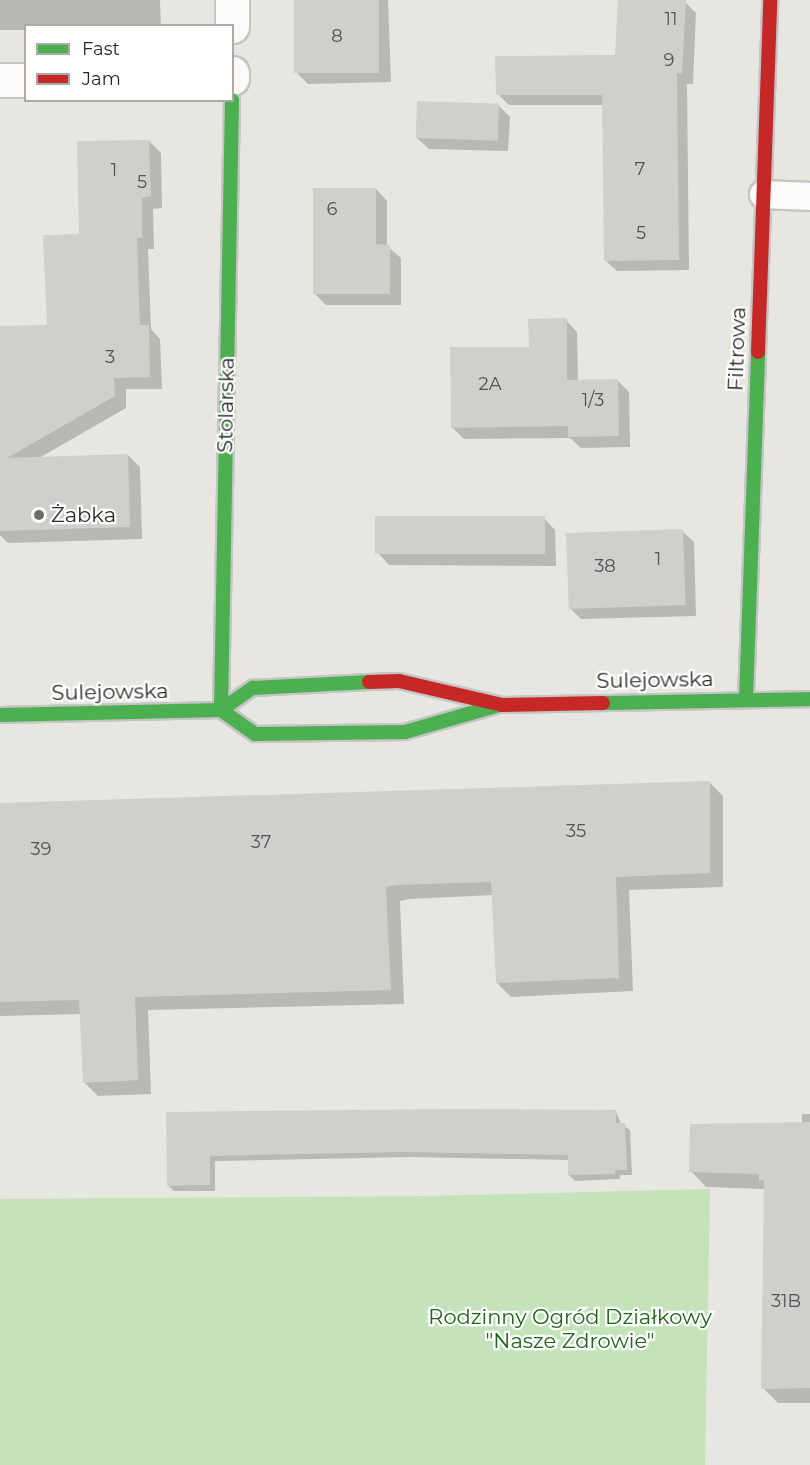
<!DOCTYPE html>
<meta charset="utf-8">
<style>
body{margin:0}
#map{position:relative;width:810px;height:1465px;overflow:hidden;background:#e8e6e0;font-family:Montserrat,sans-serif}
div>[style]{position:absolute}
.green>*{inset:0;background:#c4e3ba}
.shadow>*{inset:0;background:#0003}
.building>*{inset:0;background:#d1cfcb;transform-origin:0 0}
.roads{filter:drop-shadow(2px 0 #c6c5c5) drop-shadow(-2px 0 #c6c5c5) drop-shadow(0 2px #c6c5c5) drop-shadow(0 -2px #c6c5c5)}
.lane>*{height:27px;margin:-13.5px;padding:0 13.5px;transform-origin:13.5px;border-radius:13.5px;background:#fcfbfa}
.street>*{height:33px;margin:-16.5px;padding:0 16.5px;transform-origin:16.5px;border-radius:16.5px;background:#fcfbfa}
.fast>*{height:14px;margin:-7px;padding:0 7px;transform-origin:7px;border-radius:7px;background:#4caf50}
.jam>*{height:14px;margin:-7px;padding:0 7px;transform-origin:7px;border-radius:7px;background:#c62828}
.dots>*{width:16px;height:16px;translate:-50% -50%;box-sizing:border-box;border:3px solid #fff;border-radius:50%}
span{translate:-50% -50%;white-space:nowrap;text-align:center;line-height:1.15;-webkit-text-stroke:4.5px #fff;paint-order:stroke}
.number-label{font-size:18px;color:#545453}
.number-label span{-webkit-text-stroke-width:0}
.street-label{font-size:21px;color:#2a2a2a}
.poi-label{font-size:21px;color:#2a2a2a}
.left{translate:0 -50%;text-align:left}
.park-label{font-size:21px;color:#20641c}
.legend{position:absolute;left:24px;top:24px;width:210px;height:78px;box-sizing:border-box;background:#fff;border:2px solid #aaa;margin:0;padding:8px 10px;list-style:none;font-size:18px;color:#2a2a2a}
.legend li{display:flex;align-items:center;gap:12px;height:30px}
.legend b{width:30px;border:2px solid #aaa}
</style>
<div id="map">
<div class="green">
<div style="clip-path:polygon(710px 1189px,705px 1465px,0 1465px,0 1199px,423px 1196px)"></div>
</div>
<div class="shadow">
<div style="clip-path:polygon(0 0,160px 0,161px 26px,26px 26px,26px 30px,0 30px)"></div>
<div style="clip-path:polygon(295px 0,388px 0,391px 82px,308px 84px,296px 72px)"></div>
<div style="clip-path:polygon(620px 0,685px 2px,696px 13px,693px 84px,687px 84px,689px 270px,617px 271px,606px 261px,604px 105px,509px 105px,498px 94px,617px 57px)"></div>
<div style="clip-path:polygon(498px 105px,510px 117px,508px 151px,429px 149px,417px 138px)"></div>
<div style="clip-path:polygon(149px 141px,161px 153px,162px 208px,153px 209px,154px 249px,148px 249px,151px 329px,160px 339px,162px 389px,126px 389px,126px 408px,39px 458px,128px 455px,140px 467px,142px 539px,8px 543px,0 535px,0 327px,48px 327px,80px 235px)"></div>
<div style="clip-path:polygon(376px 189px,387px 201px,387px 246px,401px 258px,401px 305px,326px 305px,315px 294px)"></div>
<div style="clip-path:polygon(566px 320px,577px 332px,578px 381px,618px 381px,629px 392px,630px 447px,581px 448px,570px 438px,464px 439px,453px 428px,530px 348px)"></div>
<div style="clip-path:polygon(544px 518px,555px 530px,556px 566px,389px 565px,378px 553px)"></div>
<div style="clip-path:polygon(682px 531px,694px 542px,696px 616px,581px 619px,570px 608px)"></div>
<div style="clip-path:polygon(709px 782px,723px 796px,723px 887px,629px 890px,633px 991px,511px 997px,497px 983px,493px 895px,410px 899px,400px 901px,404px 1004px,148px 1010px,151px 1094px,98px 1096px,85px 1083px,81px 1014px,0 1016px,0 805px)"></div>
<div style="clip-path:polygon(616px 1112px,621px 1124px,630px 1130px,632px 1175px,620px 1175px,620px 1179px,575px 1181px,569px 1175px,569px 1160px,411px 1157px,215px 1161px,215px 1191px,174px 1191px,168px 1185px,168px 1114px)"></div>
<div style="clip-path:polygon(802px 1114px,810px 1114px,810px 1403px,778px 1403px,763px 1388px,765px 1189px,706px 1187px,691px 1171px,802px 1123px)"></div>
</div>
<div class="building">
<div style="left:294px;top:0;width:85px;height:73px"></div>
<div style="clip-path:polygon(618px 0,686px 0,682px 74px,677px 73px,679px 260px,604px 261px,602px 95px,496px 95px,495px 56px,615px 55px)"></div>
<div style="left:417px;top:101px;width:82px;height:37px;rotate:2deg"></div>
<div style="clip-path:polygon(149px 140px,151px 196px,142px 198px,142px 238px,137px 238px,140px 325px,149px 325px,150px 377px,114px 378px,115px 396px,7px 458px,128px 454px,130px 527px,0 531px,0 326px,47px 325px,43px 235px,79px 234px,77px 141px)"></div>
<div style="clip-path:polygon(313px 188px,376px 188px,376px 244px,390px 245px,390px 294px,313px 294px)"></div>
<div style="clip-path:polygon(567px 318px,567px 380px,618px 379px,619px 436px,568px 437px,568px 426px,451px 428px,450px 347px,529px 347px,528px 319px)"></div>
<div style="left:375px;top:516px;width:170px;height:38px"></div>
<div style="left:683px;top:529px;width:76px;height:117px;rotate:88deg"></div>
<div style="clip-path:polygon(710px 781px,710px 873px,616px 877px,619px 978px,496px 983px,491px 882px,396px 885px,386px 887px,391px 990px,135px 997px,138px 1080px,83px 1083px,79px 1000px,0 1002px,0 803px)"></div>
<div style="clip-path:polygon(450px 1109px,616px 1110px,616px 1123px,625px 1123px,627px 1170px,615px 1170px,615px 1174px,568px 1175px,568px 1155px,404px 1152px,210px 1156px,210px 1185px,167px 1186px,166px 1112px)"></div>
<div style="clip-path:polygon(810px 1122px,810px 1388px,761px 1389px,764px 1180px,759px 1181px,759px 1174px,689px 1172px,690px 1124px)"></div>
</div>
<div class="roads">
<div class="lane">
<div style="left:763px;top:194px;width:47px;rotate:2.4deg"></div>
</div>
<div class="street">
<div style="left:232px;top:0;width:26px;rotate:90deg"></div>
<div style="left:232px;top:73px;width:5px;rotate:90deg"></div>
<div style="left:0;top:80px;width:26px"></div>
</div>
<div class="fast">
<div style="left:746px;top:700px;width:348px;rotate:-88deg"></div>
<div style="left:603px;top:703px;width:207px;rotate:-1.1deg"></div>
<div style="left:221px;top:710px;width:610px;rotate:-88.97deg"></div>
<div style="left:221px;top:710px;width:42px;rotate:35.2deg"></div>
<div style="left:255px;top:734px;width:150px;rotate:-0.8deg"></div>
<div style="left:405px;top:732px;width:98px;rotate:-16deg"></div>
<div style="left:0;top:715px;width:221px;rotate:-1.3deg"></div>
<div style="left:221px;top:710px;width:39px;rotate:-35deg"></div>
<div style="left:253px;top:688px;width:116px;rotate:-3deg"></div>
</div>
<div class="jam">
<div style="left:758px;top:352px;width:352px;rotate:-88deg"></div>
<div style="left:369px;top:682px;width:30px;rotate:-2deg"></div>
<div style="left:399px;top:681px;width:106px;rotate:13.1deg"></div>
<div style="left:502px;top:705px;width:101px;rotate:-1.1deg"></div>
</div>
</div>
<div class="dots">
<div style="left:39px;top:515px;background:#6c6c6a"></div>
</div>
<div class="number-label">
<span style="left:671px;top:19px">11</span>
<span style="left:337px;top:36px">8</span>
<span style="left:669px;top:60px">9</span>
<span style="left:640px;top:169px">7</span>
<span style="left:114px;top:170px">1</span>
<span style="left:142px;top:182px">5</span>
<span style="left:332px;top:209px">6</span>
<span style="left:641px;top:233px">5</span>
<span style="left:110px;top:357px">3</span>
<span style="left:490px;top:384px">2A</span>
<span style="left:593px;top:400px">1/3</span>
<span style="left:658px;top:559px">1</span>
<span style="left:605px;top:566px">38</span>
<span style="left:576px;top:831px">35</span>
<span style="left:261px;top:842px">37</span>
<span style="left:41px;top:849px">39</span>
<span style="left:786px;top:1301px">31B</span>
</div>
<div class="street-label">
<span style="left:737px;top:349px;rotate:-88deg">Filtrowa</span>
<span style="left:226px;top:405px;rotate:-89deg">Stolarska</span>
<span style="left:655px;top:680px;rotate:-1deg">Sulejowska</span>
<span style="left:110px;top:692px;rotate:-1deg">Sulejowska</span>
</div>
<div class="poi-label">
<span class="left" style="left:51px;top:515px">Żabka</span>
</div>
<div class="park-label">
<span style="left:570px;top:1329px">Rodzinny Ogród Działkowy<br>"Nasze Zdrowie"</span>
</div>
<ul class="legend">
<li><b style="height:8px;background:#4caf50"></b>Fast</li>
<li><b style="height:8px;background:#c62828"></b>Jam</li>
</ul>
</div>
